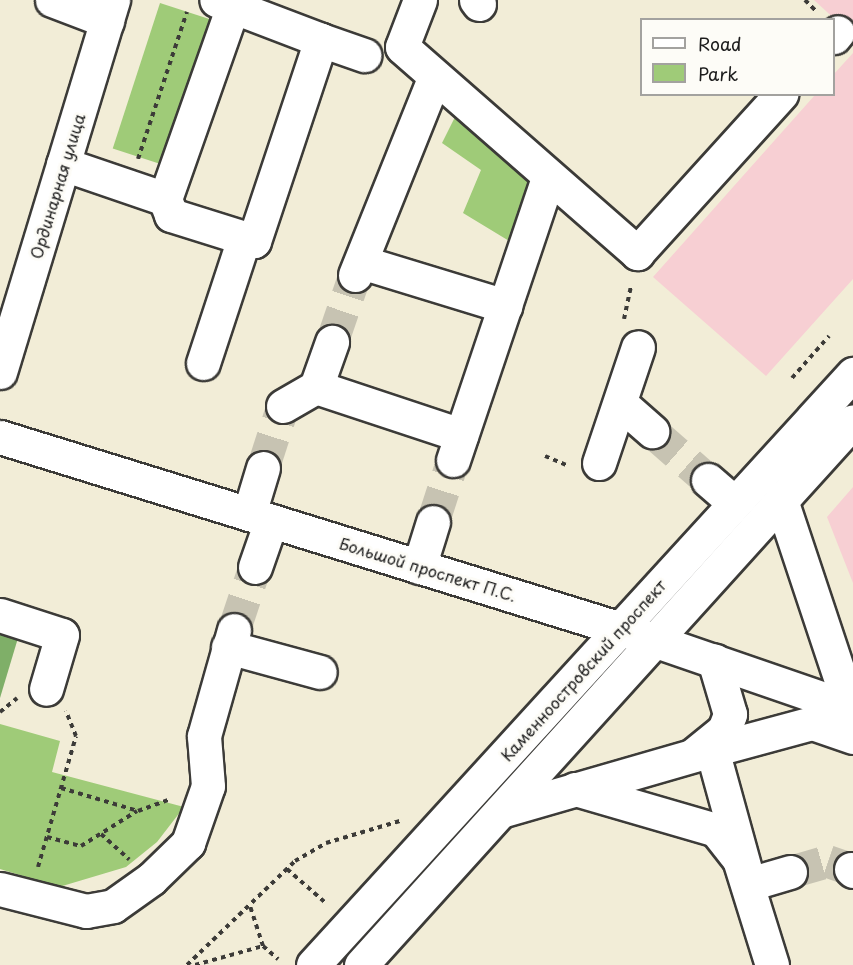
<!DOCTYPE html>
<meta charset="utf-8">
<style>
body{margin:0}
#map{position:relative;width:853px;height:965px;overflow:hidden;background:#f2edd7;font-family:"Playpen Sans",sans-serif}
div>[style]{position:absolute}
.built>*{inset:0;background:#f7cfd3}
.green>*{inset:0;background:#9fcb78;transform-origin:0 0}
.forest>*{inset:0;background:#7faf68}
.minor-tunnel>*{height:33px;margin-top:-16.5px;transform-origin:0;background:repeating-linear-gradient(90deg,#c7c3b2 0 33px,transparent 0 49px)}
.path>*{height:4px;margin-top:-2px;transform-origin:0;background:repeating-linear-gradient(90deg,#3c3b38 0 4.5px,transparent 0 9px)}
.roads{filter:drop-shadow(2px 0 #3c3b38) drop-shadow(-2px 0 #3c3b38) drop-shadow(0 2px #3c3b38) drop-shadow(0 -2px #3c3b38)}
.minor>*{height:33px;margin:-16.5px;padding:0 16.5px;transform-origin:16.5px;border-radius:16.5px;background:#fff}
.major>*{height:33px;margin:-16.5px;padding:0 16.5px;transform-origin:16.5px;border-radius:16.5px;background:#fff}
span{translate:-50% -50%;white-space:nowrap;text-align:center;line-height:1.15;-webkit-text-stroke:6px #fdfcf7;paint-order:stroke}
.street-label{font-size:16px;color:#1c1c1c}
.legend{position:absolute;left:640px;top:18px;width:195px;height:78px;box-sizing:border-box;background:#fdfcf7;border:2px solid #a3a29f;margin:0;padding:8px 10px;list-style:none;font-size:18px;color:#1c1c1c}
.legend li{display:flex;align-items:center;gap:12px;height:30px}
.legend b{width:30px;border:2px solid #a3a29f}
</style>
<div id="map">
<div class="built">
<div style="clip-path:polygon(814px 0,853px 0,853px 36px)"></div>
<div style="clip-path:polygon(853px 53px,853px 279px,766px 376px,653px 277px,815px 95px,834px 94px,834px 74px)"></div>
<div style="clip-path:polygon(853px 487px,853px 583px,827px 517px)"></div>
</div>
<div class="green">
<div style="left:160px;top:3px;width:55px;height:153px;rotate:18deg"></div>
<div style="clip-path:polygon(458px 111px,533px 178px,511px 242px,463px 213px,481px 170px,442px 143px)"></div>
<div style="clip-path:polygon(0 724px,60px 741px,52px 772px,184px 807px,157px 842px,126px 867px,59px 887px,0 869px)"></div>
</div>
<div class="forest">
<div style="clip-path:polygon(0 632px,18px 638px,0 698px)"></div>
</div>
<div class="minor-tunnel">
<div style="left:332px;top:342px;width:71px;rotate:-71.1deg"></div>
<div style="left:652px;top:431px;width:74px;rotate:41.2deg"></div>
<div style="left:263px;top:468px;width:65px;rotate:-72.1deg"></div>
<div style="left:433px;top:522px;width:65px;rotate:-72.1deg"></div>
<div style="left:234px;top:630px;width:66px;rotate:-71.6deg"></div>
<div style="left:790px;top:872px;width:40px;rotate:-16deg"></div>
<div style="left:828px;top:861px;width:24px;rotate:19deg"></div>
</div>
<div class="path">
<div style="left:805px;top:0;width:16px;rotate:45deg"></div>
<div style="left:138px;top:159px;width:155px;rotate:-71.6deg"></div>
<div style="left:624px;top:319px;width:35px;rotate:-78deg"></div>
<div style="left:792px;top:378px;width:56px;rotate:-48.6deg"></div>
<div style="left:545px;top:456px;width:26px;rotate:23deg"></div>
<div style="left:0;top:712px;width:22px;rotate:-39deg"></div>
<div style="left:61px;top:788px;width:80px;rotate:16.6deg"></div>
<div style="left:138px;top:811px;width:33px;rotate:-20deg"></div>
<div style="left:101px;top:834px;width:38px;rotate:42deg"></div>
<div style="left:47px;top:837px;width:35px;rotate:15deg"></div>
<div style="left:81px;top:846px;width:66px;rotate:-32deg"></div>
<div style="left:38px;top:867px;width:136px;rotate:-73.8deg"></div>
<div style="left:76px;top:736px;width:27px;rotate:-112deg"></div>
<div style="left:287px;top:869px;width:53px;rotate:41.2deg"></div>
<div style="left:263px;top:946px;width:20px;rotate:41deg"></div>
<div style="left:187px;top:965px;width:150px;rotate:-43.9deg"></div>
<div style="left:295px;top:861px;width:36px;rotate:-30deg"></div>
<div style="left:326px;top:843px;width:77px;rotate:-16.6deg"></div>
<div style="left:195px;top:965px;width:71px;rotate:-15.6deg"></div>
<div style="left:263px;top:946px;width:42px;rotate:-108deg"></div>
</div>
<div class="roads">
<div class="minor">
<div style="left:52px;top:0;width:59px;rotate:20.9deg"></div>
<div style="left:420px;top:0;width:50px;rotate:111deg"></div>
<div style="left:402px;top:47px;width:313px;rotate:41.2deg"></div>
<div style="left:637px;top:253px;width:215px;rotate:-47.8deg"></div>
<div style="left:476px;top:0;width:5px;rotate:53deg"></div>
<div style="left:834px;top:37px;width:6px;rotate:-51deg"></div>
<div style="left:321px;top:40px;width:46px;rotate:19.2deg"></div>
<div style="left:63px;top:164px;width:108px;rotate:18.9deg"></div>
<div style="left:165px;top:199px;width:17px;rotate:69deg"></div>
<div style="left:171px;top:215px;width:87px;rotate:17.4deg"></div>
<div style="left:254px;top:241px;width:212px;rotate:-71.6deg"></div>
<div style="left:321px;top:40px;width:112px;rotate:-159.1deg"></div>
<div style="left:165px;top:199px;width:205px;rotate:-70.6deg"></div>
<div style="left:361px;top:262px;width:151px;rotate:17deg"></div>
<div style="left:355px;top:275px;width:214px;rotate:-68.1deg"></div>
<div style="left:203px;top:363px;width:132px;rotate:-71.8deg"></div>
<div style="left:0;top:372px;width:389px;rotate:-73.1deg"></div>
<div style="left:316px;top:387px;width:153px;rotate:18.3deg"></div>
<div style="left:620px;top:403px;width:43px;rotate:41.2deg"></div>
<div style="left:283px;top:406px;width:38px;rotate:-30deg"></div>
<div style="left:316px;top:387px;width:48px;rotate:-70.4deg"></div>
<div style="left:453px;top:460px;width:299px;rotate:-71.4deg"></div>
<div style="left:599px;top:463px;width:122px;rotate:-71.4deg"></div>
<div style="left:708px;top:480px;width:35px;rotate:41deg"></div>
<div style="left:249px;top:514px;width:48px;rotate:-73.1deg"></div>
<div style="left:255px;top:567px;width:49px;rotate:-70.8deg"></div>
<div style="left:419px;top:567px;width:47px;rotate:-72.7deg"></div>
<div style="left:0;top:615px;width:65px;rotate:17.9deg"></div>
<div style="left:62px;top:635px;width:56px;rotate:106.5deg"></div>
<div style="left:228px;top:647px;width:95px;rotate:15.2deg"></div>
<div style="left:851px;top:869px;width:3px;rotate:45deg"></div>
<div style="left:790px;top:872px;width:43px;rotate:163.7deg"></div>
<div style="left:749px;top:884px;width:139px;rotate:-105.4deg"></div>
<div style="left:712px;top:750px;width:104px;rotate:-15.1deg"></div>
<div style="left:812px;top:723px;width:43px;rotate:18.9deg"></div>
<div style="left:0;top:889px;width:89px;rotate:14.3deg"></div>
<div style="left:86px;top:911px;width:27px;rotate:-10deg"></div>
<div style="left:113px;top:906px;width:47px;rotate:-35.4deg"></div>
<div style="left:151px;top:879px;width:52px;rotate:-44.2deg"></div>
<div style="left:188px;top:843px;width:60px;rotate:-70.7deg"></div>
<div style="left:208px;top:786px;width:50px;rotate:-94.6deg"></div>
<div style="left:204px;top:736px;width:110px;rotate:-74.2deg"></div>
</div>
<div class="major">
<div style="left:0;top:437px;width:650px;rotate:17.18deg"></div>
<div style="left:621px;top:629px;width:245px;rotate:19deg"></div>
<div style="left:781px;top:500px;width:219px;rotate:71.6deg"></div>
<div style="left:693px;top:755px;width:40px;rotate:-39deg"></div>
<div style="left:724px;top:730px;width:17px;rotate:-69deg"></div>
<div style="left:730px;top:714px;width:56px;rotate:-106.5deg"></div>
<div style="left:575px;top:789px;width:147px;rotate:16.2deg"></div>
<div style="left:716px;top:830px;width:37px;rotate:52deg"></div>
<div style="left:739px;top:859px;width:111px;rotate:72.7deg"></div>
<div style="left:501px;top:811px;width:220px;rotate:-16.1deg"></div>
<div style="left:313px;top:965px;width:801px;rotate:-47.58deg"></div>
<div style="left:361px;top:965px;width:733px;rotate:-47.87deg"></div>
</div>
</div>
<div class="street-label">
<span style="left:57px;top:186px;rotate:-73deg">Ординарная улица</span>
<span style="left:428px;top:569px;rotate:17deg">Большой проспект П.С.</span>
<span style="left:583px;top:670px;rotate:-48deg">Каменноостровский проспект</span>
</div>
<ul class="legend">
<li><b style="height:8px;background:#fff"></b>Road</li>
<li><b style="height:16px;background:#9fcb78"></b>Park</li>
</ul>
</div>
